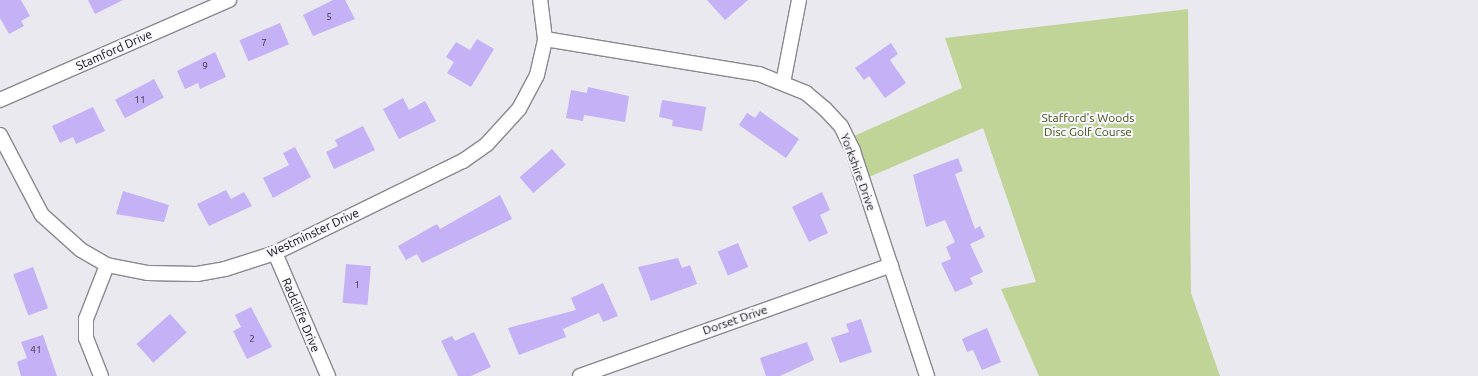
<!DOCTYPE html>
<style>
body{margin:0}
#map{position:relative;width:1478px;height:376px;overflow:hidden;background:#eae9f0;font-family:Ubuntu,sans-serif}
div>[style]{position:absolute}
.green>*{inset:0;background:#c1d498}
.building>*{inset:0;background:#c5b1f5;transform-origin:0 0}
.roads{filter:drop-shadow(1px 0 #89888e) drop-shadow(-1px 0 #89888e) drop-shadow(0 1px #89888e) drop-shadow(0 -1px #89888e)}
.street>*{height:14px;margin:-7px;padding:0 7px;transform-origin:7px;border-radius:7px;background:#fff}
span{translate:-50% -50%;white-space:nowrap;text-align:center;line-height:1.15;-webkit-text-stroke:4px #f7f6fd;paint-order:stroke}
.number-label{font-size:10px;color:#3b3648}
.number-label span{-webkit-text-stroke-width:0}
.street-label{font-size:12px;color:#0d0d0f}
.park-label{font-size:12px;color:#445412}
</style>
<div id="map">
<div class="green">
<div style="clip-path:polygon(1188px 9px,1191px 293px,1220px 376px,1039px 376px,1001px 289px,1036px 282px,983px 128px,862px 180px,845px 140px,962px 88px,945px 38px)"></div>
</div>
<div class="building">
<div style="clip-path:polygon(0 0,21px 0,30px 16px,21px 21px,24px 26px,9px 34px,0 18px)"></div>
<div style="clip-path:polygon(88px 0,123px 0,95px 14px)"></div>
<div style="clip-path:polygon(333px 0,345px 0,355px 19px,313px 36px,303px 15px)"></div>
<div style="clip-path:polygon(707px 0,748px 0,725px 20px)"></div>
<div style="left:280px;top:23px;width:23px;height:44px;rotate:67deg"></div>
<div style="clip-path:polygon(477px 39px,494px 49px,471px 87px,447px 73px,454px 62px,446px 57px,456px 42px,470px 50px)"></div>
<div style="clip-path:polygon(891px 43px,898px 54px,890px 60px,906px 83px,885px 98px,869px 76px,864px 80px,855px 68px)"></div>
<div style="clip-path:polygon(215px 52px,226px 77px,200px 89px,198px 83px,185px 89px,177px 71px)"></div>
<div style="left:154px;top:79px;width:21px;height:44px;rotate:62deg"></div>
<div style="clip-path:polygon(588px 87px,629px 96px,625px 122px,584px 115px,583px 121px,566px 118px,571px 90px,587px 93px)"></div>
<div style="clip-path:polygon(403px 98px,409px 110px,425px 101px,436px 121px,399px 139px,383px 109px)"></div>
<div style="clip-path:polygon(662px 100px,706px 107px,702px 131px,672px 126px,673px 120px,659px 117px)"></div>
<div style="clip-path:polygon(93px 107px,105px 131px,76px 144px,73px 137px,60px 143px,52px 126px)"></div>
<div style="clip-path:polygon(760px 111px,799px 139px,786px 158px,739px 125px,747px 113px,755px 118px)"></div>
<div style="clip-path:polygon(363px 126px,375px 150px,334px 169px,326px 152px,338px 146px,335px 140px)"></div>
<div style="clip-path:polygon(295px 147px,311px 177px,273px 198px,263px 178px,289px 165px,283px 153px)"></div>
<div style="left:552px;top:149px;width:21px;height:43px;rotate:49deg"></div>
<div style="clip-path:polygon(958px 158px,963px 171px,955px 174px,975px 229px,980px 226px,985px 237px,970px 244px,983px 272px,970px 278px,973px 284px,955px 292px,941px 263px,951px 259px,946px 247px,955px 242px,945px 220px,926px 227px,913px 175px)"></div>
<div style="clip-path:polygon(226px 190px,231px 199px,244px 192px,252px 206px,209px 226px,197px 204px)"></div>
<div style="clip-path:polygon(123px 191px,169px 205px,164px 222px,116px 214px)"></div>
<div style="clip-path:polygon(822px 192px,830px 210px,820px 215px,828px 233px,809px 242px,792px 207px)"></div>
<div style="clip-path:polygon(500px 195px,512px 219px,422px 263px,417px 254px,406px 260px,398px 246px,437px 224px,440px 229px)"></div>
<div style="left:738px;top:243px;width:26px;height:22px;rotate:67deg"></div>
<div style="clip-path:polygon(678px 258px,682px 268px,690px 265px,697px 284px,651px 301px,638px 267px)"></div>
<div style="left:346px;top:264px;width:25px;height:39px;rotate:5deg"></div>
<div style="left:33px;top:267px;width:44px;height:21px;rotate:70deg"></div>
<div style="clip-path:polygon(603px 283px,618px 316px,603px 322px,599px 313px,563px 329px,566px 337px,519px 355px,508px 328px,576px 310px,571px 298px)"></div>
<div style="clip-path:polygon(251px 307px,272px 347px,247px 359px,233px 331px,241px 327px,235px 315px)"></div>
<div style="left:170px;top:314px;width:25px;height:45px;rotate:48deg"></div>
<div style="clip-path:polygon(861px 319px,872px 352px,840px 363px,831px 338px,849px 332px,846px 324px)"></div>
<div style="clip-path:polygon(987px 328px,1001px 362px,982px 370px,973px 350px,967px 352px,962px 339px)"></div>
<div style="clip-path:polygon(474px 332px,491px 367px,471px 376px,458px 376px,441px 341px,452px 336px,455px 341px)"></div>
<div style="clip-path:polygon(43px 335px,57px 376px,21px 376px,17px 362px,27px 358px,21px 342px)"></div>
<div style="clip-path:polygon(807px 342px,814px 360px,780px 376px,766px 376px,760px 358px)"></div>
</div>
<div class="roads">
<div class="street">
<div style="left:545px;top:39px;width:217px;rotate:9.3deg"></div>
<div style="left:759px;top:74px;width:51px;rotate:22deg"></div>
<div style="left:806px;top:93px;width:25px;rotate:40deg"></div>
<div style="left:825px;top:109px;width:23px;rotate:47deg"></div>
<div style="left:841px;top:126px;width:28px;rotate:64deg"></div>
<div style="left:853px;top:151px;width:237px;rotate:71.8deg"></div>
<div style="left:783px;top:83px;width:85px;rotate:-79.1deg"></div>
<div style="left:0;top:100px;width:250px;rotate:-23.6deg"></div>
<div style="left:0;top:135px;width:90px;rotate:62.3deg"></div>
<div style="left:42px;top:215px;width:52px;rotate:41.9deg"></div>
<div style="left:81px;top:250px;width:30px;rotate:30deg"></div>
<div style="left:107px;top:265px;width:42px;rotate:11deg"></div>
<div style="left:148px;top:273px;width:49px;rotate:1.2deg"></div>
<div style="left:197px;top:274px;width:28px;rotate:-10deg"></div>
<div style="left:225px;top:269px;width:52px;rotate:-17.7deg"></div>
<div style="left:275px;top:253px;width:209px;rotate:-26.1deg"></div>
<div style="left:463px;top:161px;width:29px;rotate:-35deg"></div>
<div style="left:487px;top:144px;width:47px;rotate:-47.6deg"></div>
<div style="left:519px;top:109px;width:38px;rotate:-62deg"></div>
<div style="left:537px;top:75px;width:37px;rotate:-77deg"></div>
<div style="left:545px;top:39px;width:39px;rotate:-97deg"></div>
<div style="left:275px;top:253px;width:134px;rotate:66.7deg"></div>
<div style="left:101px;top:376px;width:41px;rotate:-111.5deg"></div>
<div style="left:86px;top:338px;width:19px;rotate:-90deg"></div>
<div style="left:86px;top:319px;width:58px;rotate:-68.7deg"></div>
<div style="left:580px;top:376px;width:330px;rotate:-19.6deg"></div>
</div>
</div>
<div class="number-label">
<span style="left:329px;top:17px">5</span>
<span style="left:264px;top:43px">7</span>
<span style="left:205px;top:66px">9</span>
<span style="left:140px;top:100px">11</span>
<span style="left:357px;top:285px">1</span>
<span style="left:252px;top:339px">2</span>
<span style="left:36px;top:350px">41</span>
</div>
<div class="street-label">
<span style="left:114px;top:50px;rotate:-24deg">Stamford Drive</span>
<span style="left:858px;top:172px;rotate:70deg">Yorkshire Drive</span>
<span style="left:313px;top:233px;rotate:-25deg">Westminster Drive</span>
<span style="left:301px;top:315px;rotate:67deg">Radcliffe Drive</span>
<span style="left:735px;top:320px;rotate:-19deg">Dorset Drive</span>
</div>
<div class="park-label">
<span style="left:1088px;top:125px">Stafford's Woods<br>Disc Golf Course</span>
</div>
</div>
